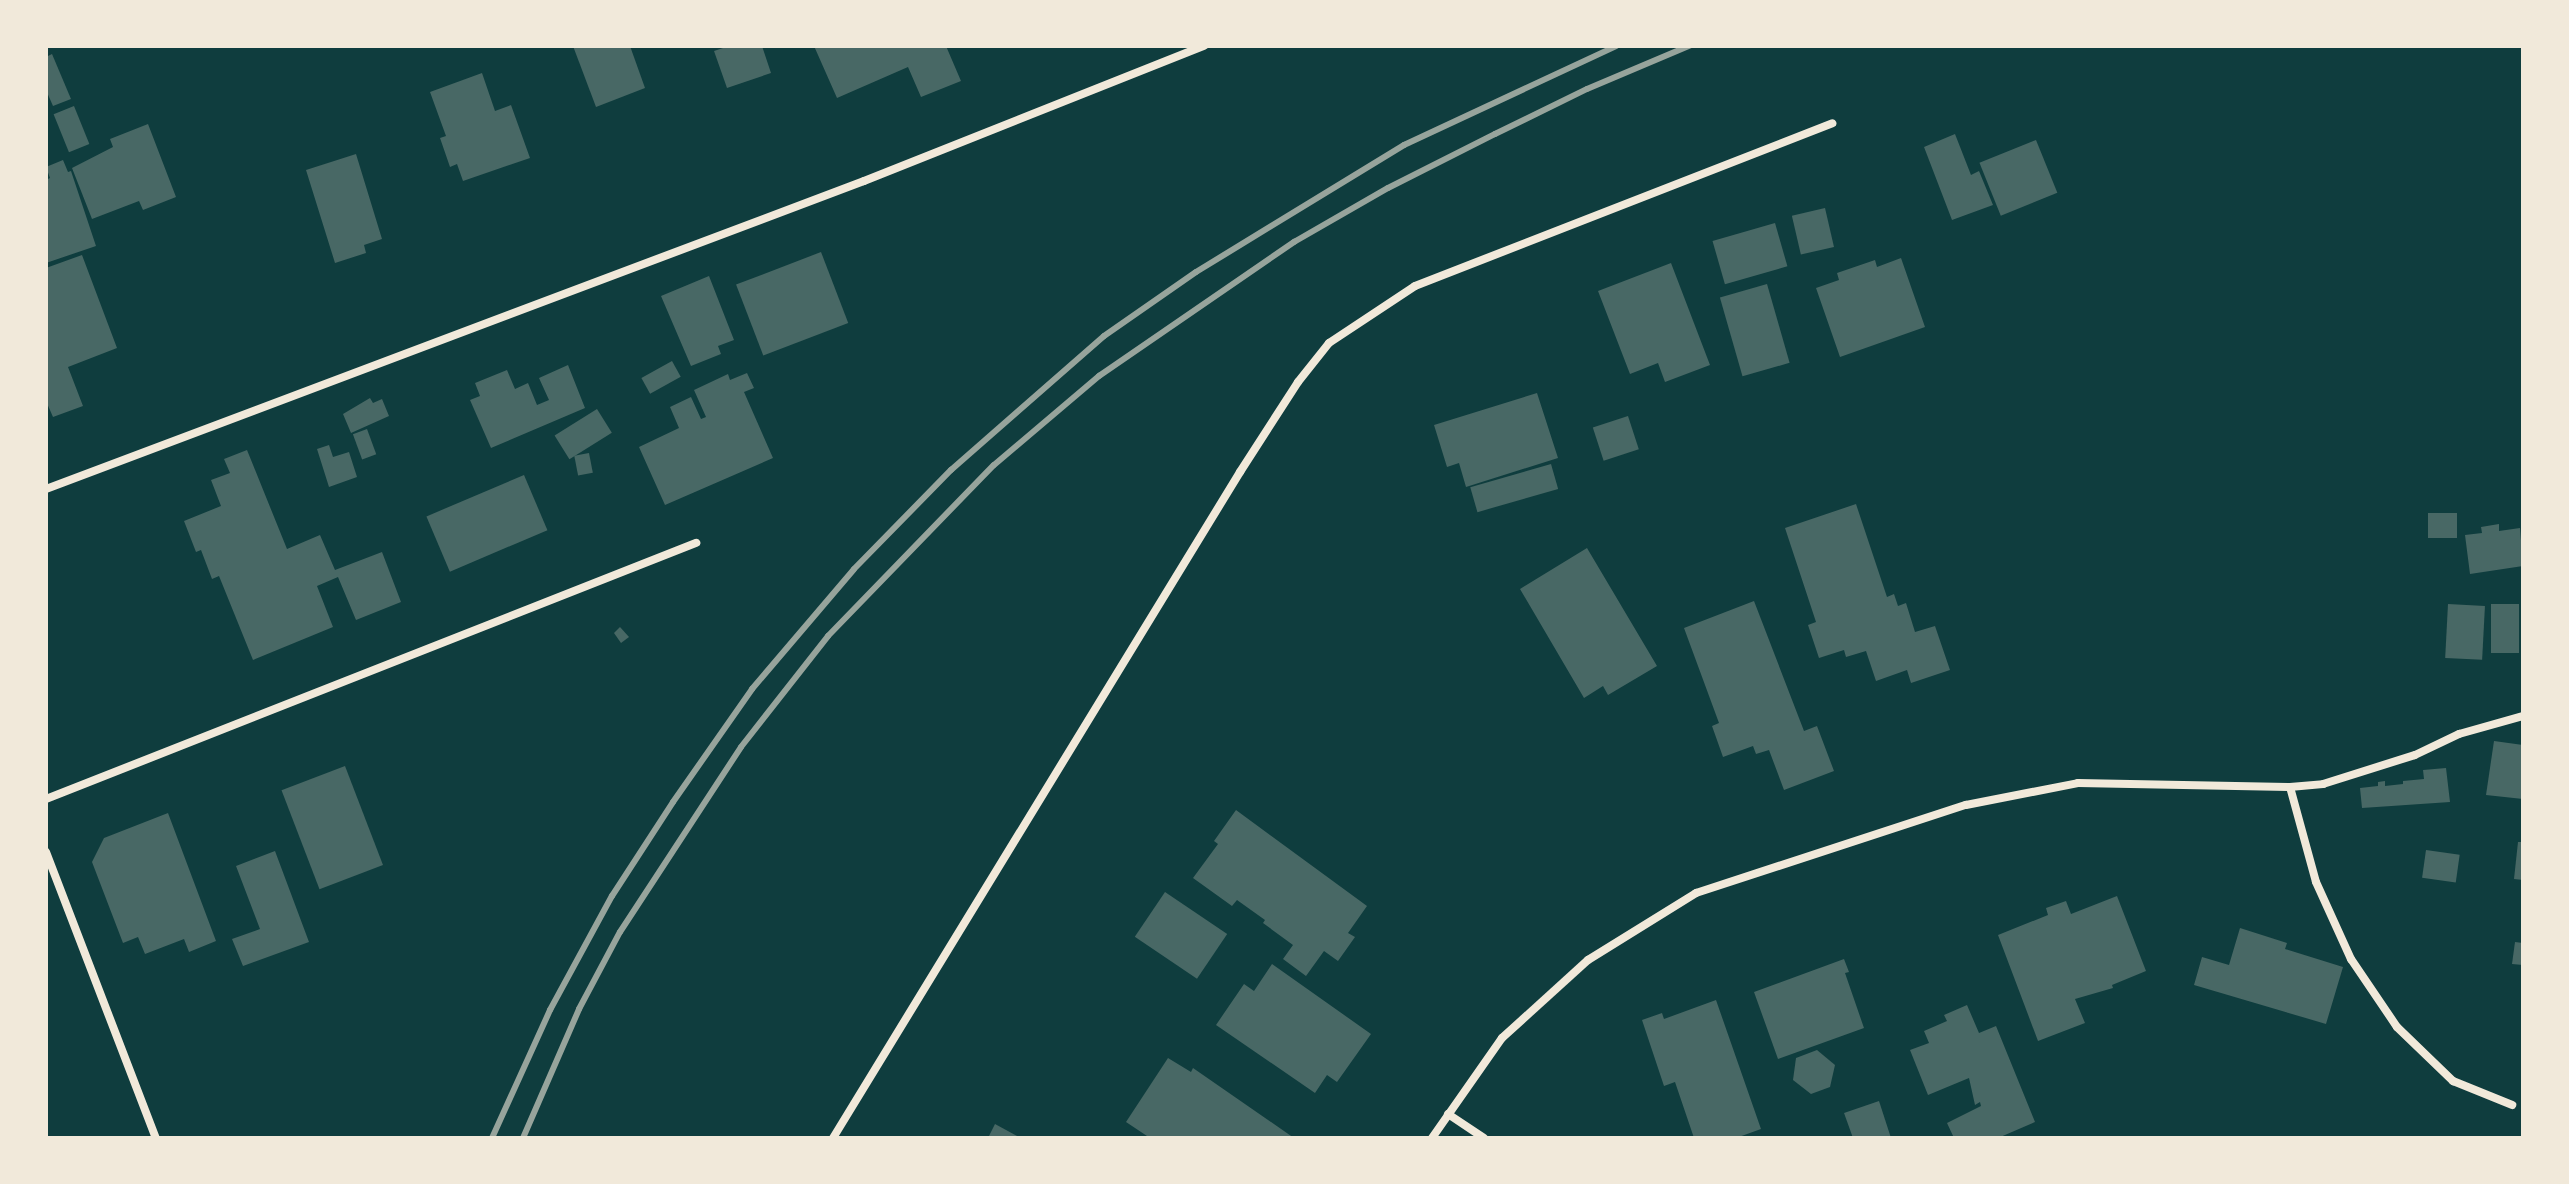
<!DOCTYPE html>
<style>
body{margin:0}
#map{position:relative;width:2569px;height:1184px;overflow:hidden;background:#0f3d3e;font-family:Arial,sans-serif}
div>[style]{position:absolute}
.building>*{inset:0;background:#486865;transform-origin:0 0}
.minor>*{height:8px;margin:-4px;padding:0 4px;transform-origin:4px;border-radius:4px;background:#f1e9da}
.rail>*{height:6px;margin:-3px;padding:0 3px;transform-origin:3px;border-radius:3px;background:#97a49c}
span{translate:-50% -50%;white-space:nowrap;text-align:center;line-height:1.15;-webkit-text-stroke:8px #f1e9da;paint-order:stroke}
.frame{position:absolute;inset:0;border:48px solid #f1e9da;pointer-events:none}
</style>
<div id="map">
<div class="building">
<div style="clip-path:polygon(573px 46px,630px 46px,645px 88px,596px 107px)"></div>
<div style="clip-path:polygon(729px 46px,762px 46px,771px 73px,727px 88px,714px 51px)"></div>
<div style="clip-path:polygon(814px 46px,946px 46px,961px 81px,921px 97px,908px 67px,837px 98px)"></div>
<div style="clip-path:polygon(52px 54px,71px 99px,53px 106px,46px 90px,46px 57px)"></div>
<div style="clip-path:polygon(482px 73px,495px 111px,511px 105px,530px 158px,463px 181px,457px 164px,450px 167px,440px 138px,446px 136px,430px 92px)"></div>
<div style="left:74px;top:106px;width:41px;height:22px;rotate:68deg"></div>
<div style="clip-path:polygon(148px 124px,176px 197px,143px 210px,139px 201px,92px 219px,72px 168px,113px 147px,110px 139px)"></div>
<div style="clip-path:polygon(1955px 134px,1971px 175px,1979px 171px,1993px 205px,1952px 220px,1924px 147px)"></div>
<div style="left:2036px;top:140px;width:57px;height:61px;rotate:68deg"></div>
<div style="clip-path:polygon(356px 154px,382px 239px,364px 245px,366px 253px,335px 263px,306px 170px)"></div>
<div style="clip-path:polygon(63px 160px,68px 172px,71px 171px,96px 246px,46px 263px,46px 180px,50px 178px,46px 167px)"></div>
<div style="left:1825px;top:208px;width:40px;height:34px;rotate:77deg"></div>
<div style="left:1775px;top:223px;width:45px;height:65px;rotate:74deg"></div>
<div style="left:821px;top:252px;width:76px;height:91px;rotate:69deg"></div>
<div style="clip-path:polygon(82px 255px,117px 348px,68px 367px,83px 406px,53px 417px,46px 401px,46px 268px)"></div>
<div style="clip-path:polygon(1901px 258px,1925px 327px,1840px 357px,1816px 288px,1839px 280px,1837px 273px,1875px 260px,1877px 267px)"></div>
<div style="clip-path:polygon(1671px 263px,1710px 365px,1665px 382px,1658px 363px,1630px 374px,1598px 291px)"></div>
<div style="clip-path:polygon(709px 276px,734px 340px,718px 346px,721px 354px,691px 366px,661px 296px)"></div>
<div style="left:1767px;top:284px;width:82px;height:49px;rotate:74deg"></div>
<div style="left:672px;top:361px;width:18px;height:35px;rotate:61deg"></div>
<div style="clip-path:polygon(568px 365px,585px 408px,491px 448px,470px 400px,480px 396px,475px 383px,507px 370px,515px 389px,528px 383px,537px 405px,549px 400px,539px 378px)"></div>
<div style="clip-path:polygon(747px 373px,754px 388px,744px 392px,773px 458px,665px 505px,639px 447px,679px 428px,670px 407px,691px 397px,701px 419px,706px 417px,694px 390px,728px 374px,730px 380px)"></div>
<div style="clip-path:polygon(1537px 393px,1558px 458px,1466px 487px,1459px 463px,1447px 467px,1434px 425px)"></div>
<div style="clip-path:polygon(370px 398px,373px 403px,382px 399px,389px 416px,351px 433px,343px 414px)"></div>
<div style="left:597px;top:409px;width:28px;height:50px;rotate:58deg"></div>
<div style="left:1628px;top:416px;width:35px;height:37px;rotate:72deg"></div>
<div style="left:367px;top:429px;width:27px;height:15px;rotate:70deg"></div>
<div style="clip-path:polygon(329px 445px,333px 457px,349px 452px,357px 477px,329px 487px,317px 449px)"></div>
<div style="clip-path:polygon(247px 450px,287px 549px,320px 535px,335px 570px,382px 552px,401px 602px,356px 620px,338px 577px,317px 586px,333px 627px,253px 660px,219px 576px,212px 579px,201px 550px,196px 552px,184px 521px,221px 506px,211px 480px,230px 473px,224px 459px)"></div>
<div style="left:589px;top:453px;width:20px;height:15px;rotate:79deg"></div>
<div style="left:1551px;top:464px;width:26px;height:84px;rotate:74deg"></div>
<div style="left:524px;top:475px;width:60px;height:106px;rotate:67deg"></div>
<div style="clip-path:polygon(1856px 504px,1887px 597px,1894px 594px,1898px 606px,1906px 603px,1915px 632px,1935px 626px,1950px 670px,1911px 683px,1907px 670px,1876px 681px,1866px 651px,1846px 657px,1844px 650px,1819px 658px,1808px 625px,1816px 622px,1785px 528px)"></div>
<div style="left:2457px;top:513px;width:25px;height:29px;rotate:90deg"></div>
<div style="clip-path:polygon(2499px 524px,2499px 531px,2520px 528px,2523px 566px,2470px 574px,2465px 535px,2482px 533px,2481px 527px)"></div>
<div style="clip-path:polygon(1587px 548px,1657px 666px,1608px 695px,1603px 686px,1584px 698px,1520px 589px)"></div>
<div style="clip-path:polygon(1754px 601px,1804px 731px,1817px 726px,1834px 771px,1784px 790px,1769px 750px,1756px 754px,1753px 746px,1723px 757px,1712px 726px,1719px 723px,1684px 628px)"></div>
<div style="left:2448px;top:604px;width:37px;height:54px;rotate:3deg"></div>
<div style="left:2491px;top:604px;width:28px;height:49px"></div>
<div style="clip-path:polygon(620px 627px,629px 637px,621px 643px,614px 633px)"></div>
<div style="clip-path:polygon(2494px 741px,2523px 745px,2523px 799px,2486px 795px)"></div>
<div style="left:345px;top:766px;width:106px;height:68px;rotate:69deg"></div>
<div style="clip-path:polygon(2446px 768px,2450px 802px,2362px 808px,2360px 788px,2378px 786px,2378px 782px,2385px 781px,2385px 786px,2403px 784px,2403px 781px,2424px 779px,2423px 770px)"></div>
<div style="clip-path:polygon(1236px 810px,1367px 906px,1348px 933px,1355px 937px,1338px 961px,1324px 951px,1306px 976px,1283px 959px,1293px 945px,1263px 923px,1265px 920px,1237px 900px,1232px 906px,1193px 878px,1218px 844px,1214px 841px)"></div>
<div style="clip-path:polygon(168px 813px,216px 941px,189px 952px,184px 939px,145px 954px,138px 937px,123px 943px,92px 862px,104px 838px)"></div>
<div style="clip-path:polygon(2518px 842px,2523px 842px,2523px 880px,2514px 879px)"></div>
<div style="left:2426px;top:850px;width:34px;height:28px;rotate:8deg"></div>
<div style="clip-path:polygon(275px 851px,309px 942px,243px 966px,232px 939px,260px 929px,236px 866px)"></div>
<div style="left:1165px;top:892px;width:75px;height:54px;rotate:34deg"></div>
<div style="clip-path:polygon(2117px 896px,2146px 971px,2112px 985px,2113px 988px,2075px 999px,2085px 1023px,2038px 1041px,1998px 935px,2048px 915px,2046px 908px,2066px 901px,2071px 914px)"></div>
<div style="clip-path:polygon(2240px 928px,2287px 943px,2285px 949px,2343px 967px,2326px 1024px,2194px 985px,2202px 957px,2229px 965px)"></div>
<div style="clip-path:polygon(2515px 942px,2523px 943px,2523px 965px,2512px 964px)"></div>
<div style="clip-path:polygon(1844px 959px,1849px 972px,1845px 973px,1864px 1028px,1778px 1059px,1754px 992px)"></div>
<div style="clip-path:polygon(1272px 964px,1371px 1034px,1337px 1082px,1327px 1075px,1315px 1093px,1216px 1025px,1244px 984px,1254px 991px)"></div>
<div style="clip-path:polygon(1716px 1000px,1761px 1129px,1736px 1138px,1694px 1138px,1675px 1082px,1664px 1086px,1642px 1020px,1662px 1013px,1664px 1019px)"></div>
<div style="clip-path:polygon(1967px 1005px,1979px 1033px,1996px 1026px,2035px 1122px,1998px 1138px,1954px 1138px,1947px 1123px,1981px 1106px,1980px 1102px,1975px 1105px,1969px 1078px,1928px 1095px,1910px 1050px,1929px 1043px,1924px 1031px,1947px 1021px,1944px 1015px)"></div>
<div style="clip-path:polygon(1817px 1050px,1835px 1065px,1830px 1087px,1811px 1094px,1793px 1080px,1796px 1058px)"></div>
<div style="clip-path:polygon(1168px 1058px,1191px 1072px,1193px 1068px,1294px 1138px,1150px 1138px,1126px 1122px)"></div>
<div style="clip-path:polygon(1879px 1101px,1891px 1138px,1853px 1138px,1844px 1113px)"></div>
<div style="clip-path:polygon(995px 1124px,1021px 1138px,988px 1138px)"></div>
</div>
<div class="minor">
<div style="left:46px;top:489px;width:874px;rotate:-20.63deg"></div>
<div style="left:864px;top:181px;width:366px;rotate:-21.7deg"></div>
<div style="left:2290px;top:787px;width:98px;rotate:74.7deg"></div>
<div style="left:2316px;top:882px;width:85px;rotate:65.6deg"></div>
<div style="left:2351px;top:959px;width:82px;rotate:55.9deg"></div>
<div style="left:2397px;top:1027px;width:78px;rotate:44deg"></div>
<div style="left:2453px;top:1081px;width:64px;rotate:22.1deg"></div>
<div style="left:46px;top:799px;width:699px;rotate:-21.5deg"></div>
<div style="left:46px;top:852px;width:306px;rotate:69deg"></div>
<div style="left:1448px;top:1114px;width:43px;rotate:33.7deg"></div>
<div style="left:833px;top:1138px;width:781px;rotate:-58.57deg"></div>
<div style="left:1240px;top:472px;width:107px;rotate:-57.2deg"></div>
<div style="left:1298px;top:382px;width:50px;rotate:-51.5deg"></div>
<div style="left:1329px;top:343px;width:103px;rotate:-33.5deg"></div>
<div style="left:1415px;top:286px;width:448px;rotate:-21.3deg"></div>
<div style="left:1432px;top:1138px;width:122px;rotate:-55deg"></div>
<div style="left:1502px;top:1038px;width:116px;rotate:-42.2deg"></div>
<div style="left:1588px;top:960px;width:127px;rotate:-31.8deg"></div>
<div style="left:1696px;top:893px;width:284px;rotate:-18.1deg"></div>
<div style="left:1966px;top:805px;width:114px;rotate:-11.1deg"></div>
<div style="left:2078px;top:783px;width:212px;rotate:1.1deg"></div>
<div style="left:2290px;top:787px;width:33px;rotate:-5deg"></div>
<div style="left:2323px;top:784px;width:96px;rotate:-17.5deg"></div>
<div style="left:2415px;top:755px;width:49px;rotate:-25.5deg"></div>
<div style="left:2459px;top:734px;width:66px;rotate:-15.7deg"></div>
</div>
<div class="rail">
<div style="left:492px;top:1138px;width:141px;rotate:-65.6deg"></div>
<div style="left:550px;top:1010px;width:130px;rotate:-61.5deg"></div>
<div style="left:612px;top:896px;width:112px;rotate:-57deg"></div>
<div style="left:673px;top:802px;width:138px;rotate:-55deg"></div>
<div style="left:752px;top:689px;width:157px;rotate:-49.6deg"></div>
<div style="left:854px;top:569px;width:139px;rotate:-45.6deg"></div>
<div style="left:951px;top:470px;width:203px;rotate:-41.2deg"></div>
<div style="left:1104px;top:336px;width:112px;rotate:-34.8deg"></div>
<div style="left:1196px;top:272px;width:244px;rotate:-31.4deg"></div>
<div style="left:1404px;top:145px;width:234px;rotate:-25deg"></div>
<div style="left:523px;top:1138px;width:141px;rotate:-66.5deg"></div>
<div style="left:579px;top:1009px;width:87px;rotate:-62deg"></div>
<div style="left:620px;top:932px;width:221px;rotate:-56.8deg"></div>
<div style="left:741px;top:747px;width:141px;rotate:-51.9deg"></div>
<div style="left:828px;top:636px;width:238px;rotate:-45.9deg"></div>
<div style="left:994px;top:465px;width:138px;rotate:-40.3deg"></div>
<div style="left:1099px;top:376px;width:237px;rotate:-34.5deg"></div>
<div style="left:1294px;top:242px;width:108px;rotate:-29.9deg"></div>
<div style="left:1388px;top:188px;width:120px;rotate:-26.8deg"></div>
<div style="left:1495px;top:134px;width:102px;rotate:-26.1deg"></div>
<div style="left:1587px;top:89px;width:111px;rotate:-22.9deg"></div>
</div>
<div class="frame"></div>
</div>
